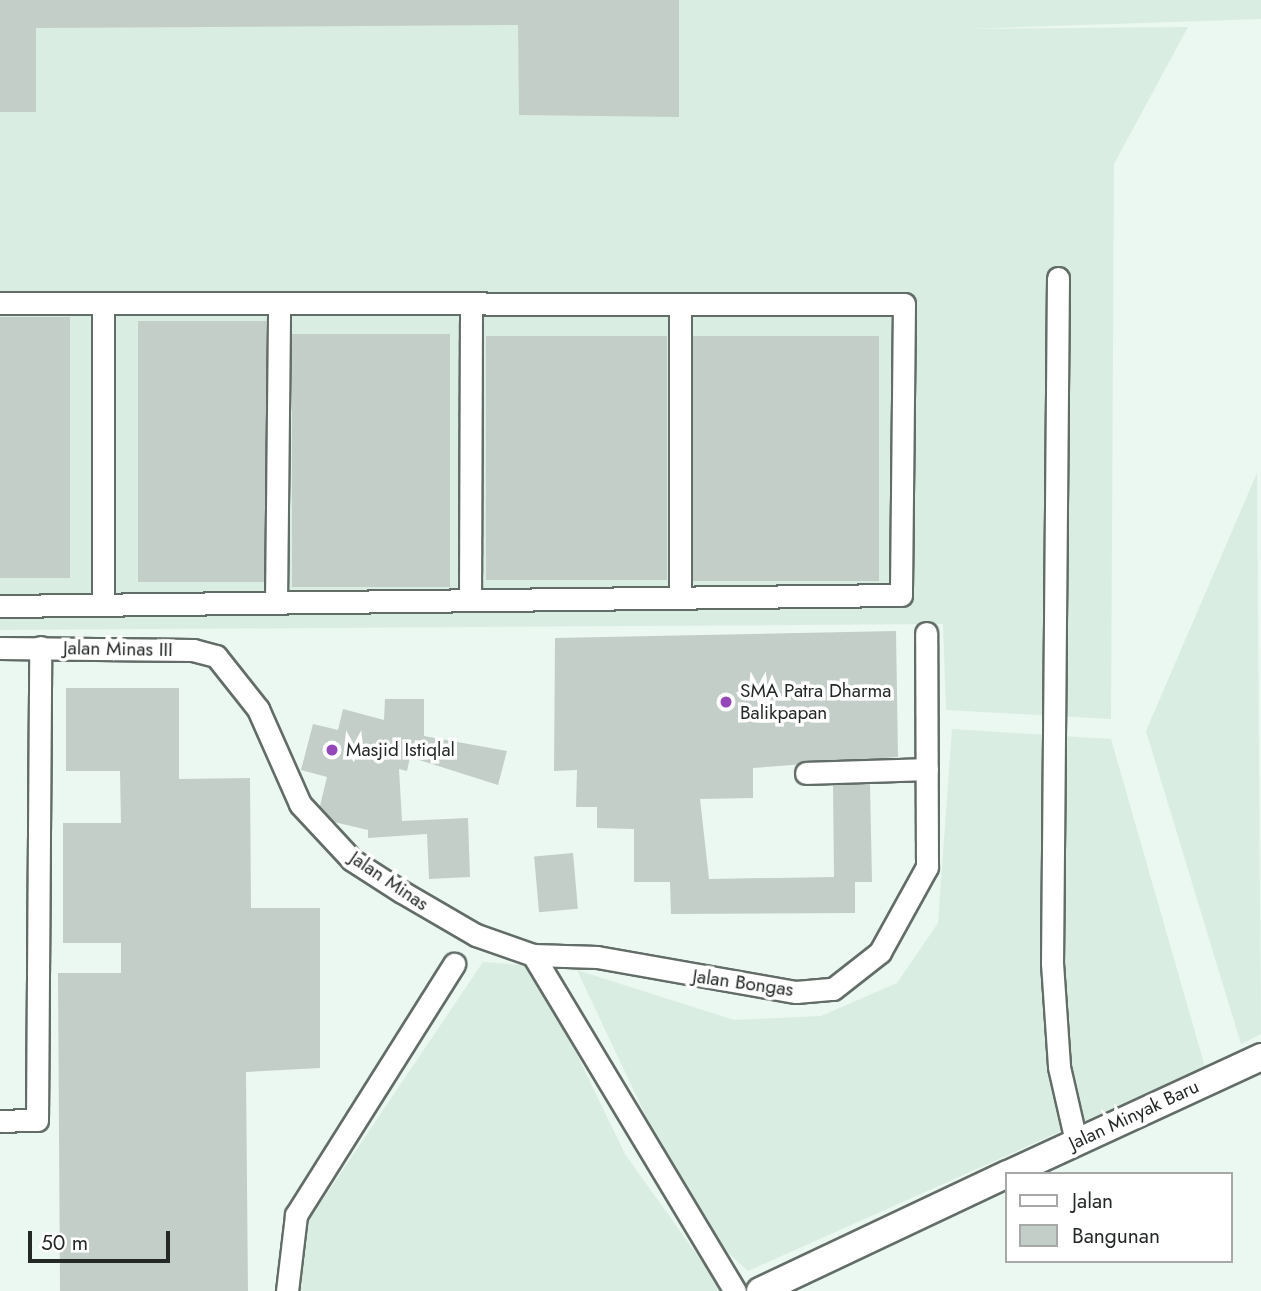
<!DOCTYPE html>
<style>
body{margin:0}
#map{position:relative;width:1261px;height:1291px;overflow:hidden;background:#ebf7f1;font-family:Jost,sans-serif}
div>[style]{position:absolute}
.built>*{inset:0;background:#daede3}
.building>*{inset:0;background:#c3cec8;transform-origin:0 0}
.roads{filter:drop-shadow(2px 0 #636d68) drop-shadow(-2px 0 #636d68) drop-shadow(0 2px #636d68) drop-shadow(0 -2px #636d68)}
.minor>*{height:21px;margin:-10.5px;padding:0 10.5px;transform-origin:10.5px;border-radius:10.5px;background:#fff}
.major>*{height:26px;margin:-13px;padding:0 13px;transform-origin:13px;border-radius:13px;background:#fff}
.dots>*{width:19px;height:19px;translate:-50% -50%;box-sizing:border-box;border:4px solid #fff;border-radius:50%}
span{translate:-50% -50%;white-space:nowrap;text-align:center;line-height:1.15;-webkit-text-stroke:7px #fff;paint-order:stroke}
.street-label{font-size:19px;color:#242826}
.poi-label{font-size:19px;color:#242826}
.left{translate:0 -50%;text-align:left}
.legend{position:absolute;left:1005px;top:1172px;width:228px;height:91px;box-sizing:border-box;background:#fff;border:2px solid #a7a9a8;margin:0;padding:9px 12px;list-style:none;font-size:21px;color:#242826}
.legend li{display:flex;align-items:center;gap:14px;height:35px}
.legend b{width:35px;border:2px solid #a7a9a8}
.scale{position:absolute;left:28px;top:1231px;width:142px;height:32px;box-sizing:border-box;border:4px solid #242826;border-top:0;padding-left:9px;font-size:21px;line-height:24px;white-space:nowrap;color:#242826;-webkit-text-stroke:5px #fff;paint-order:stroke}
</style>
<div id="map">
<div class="built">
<div style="clip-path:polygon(0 0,1261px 0,1261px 19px,967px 29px,1188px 27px,1114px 164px,1111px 719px,946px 710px,943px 624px,0 630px)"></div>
<div style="clip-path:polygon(1257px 473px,1261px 1034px,1241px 1044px,1146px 731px)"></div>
<div style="clip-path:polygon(952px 729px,1111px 739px,1205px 1067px,748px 1271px,696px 1223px,577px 970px,734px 1020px,821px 1016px,897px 983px,938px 923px)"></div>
<div style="clip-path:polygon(483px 962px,534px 966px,625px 1154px,723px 1291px,301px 1291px,305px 1226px)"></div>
</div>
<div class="building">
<div style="clip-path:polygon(0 0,679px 0,679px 117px,519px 115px,518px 25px,36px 28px,36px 112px,0 112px)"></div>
<div style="left:0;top:317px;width:70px;height:261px"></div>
<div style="left:138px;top:321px;width:128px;height:261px"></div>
<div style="left:450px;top:334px;width:253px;height:158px;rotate:90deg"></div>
<div style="left:486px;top:336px;width:181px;height:244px"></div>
<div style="left:693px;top:336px;width:186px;height:245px"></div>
<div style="clip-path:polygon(896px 631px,898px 757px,753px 768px,753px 798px,700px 799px,709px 879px,834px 877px,833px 785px,870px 784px,872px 882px,855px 882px,855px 913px,671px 914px,670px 882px,634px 882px,634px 829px,597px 828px,597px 807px,576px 807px,577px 770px,554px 771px,555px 638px)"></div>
<div style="clip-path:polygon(66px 688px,179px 688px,179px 779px,250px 778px,251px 908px,320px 908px,320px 1068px,246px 1072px,248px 1291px,60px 1291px,58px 973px,121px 973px,121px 943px,63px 943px,63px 823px,121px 823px,120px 771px,66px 771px)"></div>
<div style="clip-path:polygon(385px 699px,424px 699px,424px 736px,507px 751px,498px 785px,410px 757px,407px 771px,399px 769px,402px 821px,468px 818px,470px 877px,429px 879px,427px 834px,368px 838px,368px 830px,334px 822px,320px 806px,327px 777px,301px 770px,313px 724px,338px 730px,343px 709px,384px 720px)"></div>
<div style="left:573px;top:853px;width:56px;height:39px;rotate:85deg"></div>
</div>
<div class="roads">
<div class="minor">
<div style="left:1058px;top:278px;width:685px;rotate:90.5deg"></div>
<div style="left:1052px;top:963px;width:104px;rotate:86.1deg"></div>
<div style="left:1059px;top:1067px;width:76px;rotate:77.1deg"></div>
<div style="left:0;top:303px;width:904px;rotate:0.06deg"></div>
<div style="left:904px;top:304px;width:291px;rotate:90.6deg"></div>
<div style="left:901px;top:595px;width:901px;rotate:179.3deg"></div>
<div style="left:103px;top:303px;width:302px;rotate:90deg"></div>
<div style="left:680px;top:304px;width:294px;rotate:90deg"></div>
<div style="left:470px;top:600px;width:297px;rotate:-89.8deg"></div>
<div style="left:276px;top:603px;width:300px;rotate:-89.4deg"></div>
<div style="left:0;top:648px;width:193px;rotate:0.6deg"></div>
<div style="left:193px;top:650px;width:24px;rotate:15deg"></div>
<div style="left:216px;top:656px;width:68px;rotate:51.6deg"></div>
<div style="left:258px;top:709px;width:104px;rotate:66.1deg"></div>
<div style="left:300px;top:804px;width:76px;rotate:47.1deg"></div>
<div style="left:352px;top:860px;width:59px;rotate:32.6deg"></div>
<div style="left:402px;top:892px;width:86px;rotate:30.2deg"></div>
<div style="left:476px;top:935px;width:60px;rotate:19.3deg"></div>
<div style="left:533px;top:955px;width:64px;rotate:1.8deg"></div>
<div style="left:597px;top:957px;width:202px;rotate:10deg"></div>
<div style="left:796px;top:992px;width:37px;rotate:-5deg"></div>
<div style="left:833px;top:989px;width:60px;rotate:-38.2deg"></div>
<div style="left:880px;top:952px;width:97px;rotate:-61.1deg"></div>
<div style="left:927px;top:867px;width:234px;rotate:-90.2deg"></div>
<div style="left:806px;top:773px;width:121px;rotate:-1.9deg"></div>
<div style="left:533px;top:955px;width:392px;rotate:59deg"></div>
<div style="left:0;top:1121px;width:37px;rotate:-2deg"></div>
<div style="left:37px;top:1120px;width:473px;rotate:-89.6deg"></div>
<div style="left:287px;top:1291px;width:77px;rotate:-83.2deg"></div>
<div style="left:296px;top:1215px;width:297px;rotate:-57.8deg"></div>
</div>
<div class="major">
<div style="left:1008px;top:1174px;width:279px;rotate:-24.8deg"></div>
<div style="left:760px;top:1291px;width:273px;rotate:-25.3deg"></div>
</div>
</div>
<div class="dots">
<div style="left:726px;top:702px;background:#9347b9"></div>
<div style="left:332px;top:750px;background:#9347b9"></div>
</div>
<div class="street-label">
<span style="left:118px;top:649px;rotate:1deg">Jalan Minas III</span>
<span style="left:389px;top:881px;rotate:34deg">Jalan Minas</span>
<span style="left:743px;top:983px;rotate:8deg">Jalan Bongas</span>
<span style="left:1134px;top:1115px;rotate:-25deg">Jalan Minyak Baru</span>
</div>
<div class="poi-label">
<span class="left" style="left:740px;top:702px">SMA Patra Dharma<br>Balikpapan</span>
<span class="left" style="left:346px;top:750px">Masjid Istiqlal</span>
</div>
<ul class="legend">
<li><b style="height:9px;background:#fff"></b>Jalan</li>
<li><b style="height:19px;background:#c3cec8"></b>Bangunan</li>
</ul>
<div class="scale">50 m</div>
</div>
